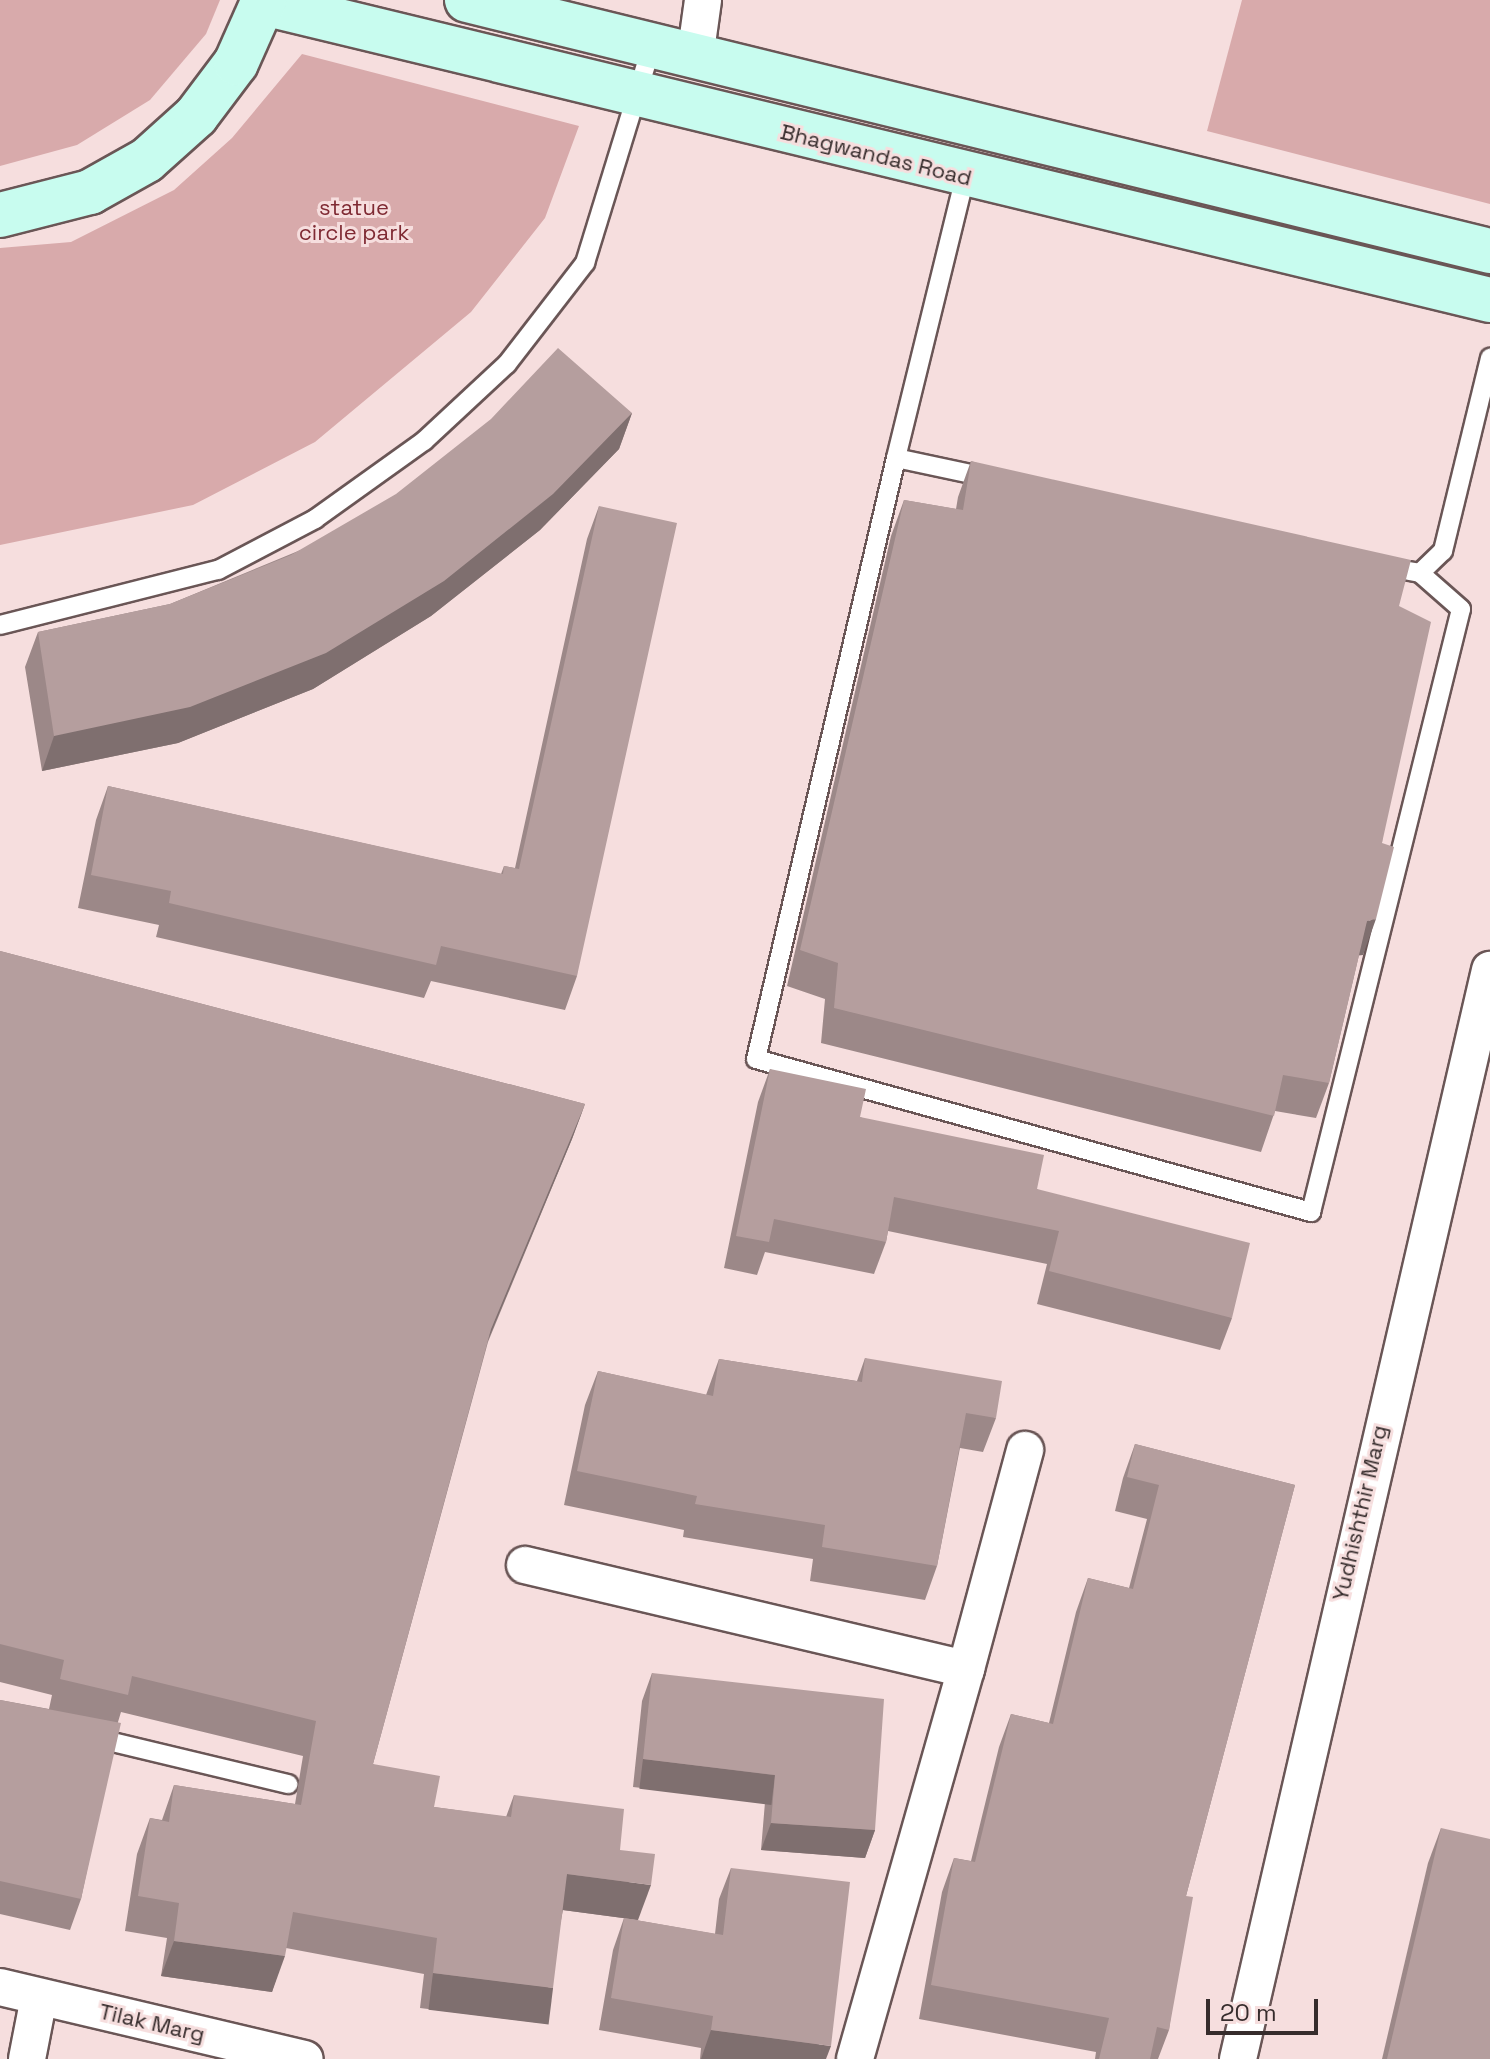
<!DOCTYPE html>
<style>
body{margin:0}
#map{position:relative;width:1490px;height:2059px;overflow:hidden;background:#f6dede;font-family:"Space Grotesk",sans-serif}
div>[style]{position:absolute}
.green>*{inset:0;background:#d8aaab}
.roads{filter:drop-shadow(2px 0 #6a5656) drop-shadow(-2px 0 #6a5656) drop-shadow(0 2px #6a5656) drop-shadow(0 -2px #6a5656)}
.lane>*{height:18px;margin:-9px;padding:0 9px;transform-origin:9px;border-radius:9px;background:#fff}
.street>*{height:36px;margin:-18px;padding:0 18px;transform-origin:18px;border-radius:18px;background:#fff}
.secondary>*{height:44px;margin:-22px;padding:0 22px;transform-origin:22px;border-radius:22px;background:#c8fcef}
.wall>*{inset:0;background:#9c8888}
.shaded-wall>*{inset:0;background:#7f6f6f;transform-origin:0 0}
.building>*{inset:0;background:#b59e9e}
span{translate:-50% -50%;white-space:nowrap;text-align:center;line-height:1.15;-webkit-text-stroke:6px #f6dede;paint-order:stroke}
.street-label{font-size:22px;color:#362c2c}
.park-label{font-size:22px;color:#7f2a33}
.scale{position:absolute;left:1206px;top:1999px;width:112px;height:36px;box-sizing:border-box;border:4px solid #362c2c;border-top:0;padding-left:10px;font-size:24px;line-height:28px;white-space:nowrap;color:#362c2c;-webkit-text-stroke:6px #f6dede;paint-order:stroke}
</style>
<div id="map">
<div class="green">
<div style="clip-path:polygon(0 0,220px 0,206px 34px,150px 100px,77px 145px,0 166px)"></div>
<div style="clip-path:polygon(1242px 0,1490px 0,1490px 204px,1207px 131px)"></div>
<div style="clip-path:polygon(302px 54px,579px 126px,545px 218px,471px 312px,315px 442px,193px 505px,0 545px,0 248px,71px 242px,174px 190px,232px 138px)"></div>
</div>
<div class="roads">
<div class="lane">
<div style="left:965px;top:177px;width:289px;rotate:103.8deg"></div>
<div style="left:896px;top:458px;width:96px;rotate:12deg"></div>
<div style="left:896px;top:458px;width:617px;rotate:103.11deg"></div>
<div style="left:756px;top:1059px;width:576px;rotate:15.41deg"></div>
<div style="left:1311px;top:1212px;width:621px;rotate:-76.03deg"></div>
<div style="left:1461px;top:609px;width:55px;rotate:-138.7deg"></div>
<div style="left:1409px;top:571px;width:11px;rotate:10deg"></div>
<div style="left:1420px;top:573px;width:32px;rotate:-44deg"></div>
<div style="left:1443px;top:551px;width:199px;rotate:-76.3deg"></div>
<div style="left:0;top:625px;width:225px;rotate:-14.2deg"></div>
<div style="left:218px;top:570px;width:110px;rotate:-27.7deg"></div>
<div style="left:315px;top:519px;width:134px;rotate:-35.6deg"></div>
<div style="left:424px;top:441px;width:113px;rotate:-42.9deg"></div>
<div style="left:507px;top:364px;width:128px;rotate:-52.3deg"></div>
<div style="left:585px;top:263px;width:225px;rotate:-72.9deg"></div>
<div style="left:92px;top:1737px;width:202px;rotate:13.5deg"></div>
</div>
<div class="street">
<div style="left:695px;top:58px;width:59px;rotate:-82.1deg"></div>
<div style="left:525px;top:1565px;width:453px;rotate:13.3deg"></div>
<div style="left:966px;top:1669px;width:405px;rotate:105.9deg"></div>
<div style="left:966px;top:1669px;width:227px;rotate:-74.9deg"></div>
<div style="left:0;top:1987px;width:313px;rotate:13.3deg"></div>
<div style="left:27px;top:2059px;width:63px;rotate:-79deg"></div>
<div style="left:1238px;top:2059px;width:1118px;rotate:-76.97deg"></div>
</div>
<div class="secondary">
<div style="left:467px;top:0;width:1053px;rotate:13.79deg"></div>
<div style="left:264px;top:3px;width:1261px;rotate:13.62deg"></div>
<div style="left:0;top:215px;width:93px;rotate:-14.3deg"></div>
<div style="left:90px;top:192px;width:65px;rotate:-29.3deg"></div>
<div style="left:147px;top:160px;width:66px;rotate:-41.9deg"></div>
<div style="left:196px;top:116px;width:66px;rotate:-53deg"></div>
<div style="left:236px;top:63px;width:69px;rotate:-66deg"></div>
</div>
</div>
<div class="wall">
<div style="clip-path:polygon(632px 413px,619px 449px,540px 530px,431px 616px,313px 689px,178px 743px,42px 771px,25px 667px,38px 632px,170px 604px)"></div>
<div style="clip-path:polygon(971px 461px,1399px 606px,1382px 843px,1363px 955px,1359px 955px,1329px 1083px,1316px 1118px,1275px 1111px,1261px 1152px,821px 1043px,825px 999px,787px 986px,891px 536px,904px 500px,956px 509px,958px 497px)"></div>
<div style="clip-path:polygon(599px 506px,577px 976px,565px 1010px,431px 981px,424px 998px,156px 937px,159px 925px,78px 908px,96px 820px,108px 786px,501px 874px,504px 866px,515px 868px,587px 539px)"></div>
<div style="clip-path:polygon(0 951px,585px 1104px,572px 1139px,488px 1342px,373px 1764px,434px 1807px,506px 1817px,514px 1795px,620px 1850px,638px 1920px,563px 1910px,541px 2023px,420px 2008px,424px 1974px,286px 1948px,272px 1992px,161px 1976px,167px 1938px,125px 1931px,137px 1854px,150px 1818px,162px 1820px,174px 1785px,295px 1804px,303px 1756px,121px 1712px,118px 1722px,81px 1899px,70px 1930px,0 1914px,0 1700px,49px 1709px,52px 1695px,0 1682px)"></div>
<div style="clip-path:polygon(770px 1069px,860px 1117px,1037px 1189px,1232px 1318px,1220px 1350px,1037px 1304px,1047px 1264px,888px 1231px,886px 1242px,874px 1274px,765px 1252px,757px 1275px,724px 1268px,758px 1102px)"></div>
<div style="clip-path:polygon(865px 1358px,996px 1418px,983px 1452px,960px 1448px,937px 1566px,925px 1600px,810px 1581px,813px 1559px,683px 1537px,684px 1530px,564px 1505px,585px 1405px,598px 1371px,706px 1395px,719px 1359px,857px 1381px)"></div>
<div style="clip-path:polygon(1135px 1444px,1295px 1485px,1186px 1896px,1169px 2030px,1158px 2059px,1095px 2059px,1096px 2052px,919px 2019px,942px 1892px,954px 1858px,971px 1861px,999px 1747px,1011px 1714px,1049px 1723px,1076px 1612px,1088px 1578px,1129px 1588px,1147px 1519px,1115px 1511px,1123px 1478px)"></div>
<div style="clip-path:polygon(652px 1673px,875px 1830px,865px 1858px,761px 1850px,765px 1802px,633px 1787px,642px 1701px)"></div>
<div style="clip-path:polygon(1441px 1828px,1490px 2059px,1382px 2059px,1428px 1863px)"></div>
<div style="clip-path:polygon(731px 1868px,826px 2059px,700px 2059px,701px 2048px,599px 2030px,613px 1950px,624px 1918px,715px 1934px,719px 1899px)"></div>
</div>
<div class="shaded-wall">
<div style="clip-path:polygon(632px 413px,619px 449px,540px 530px,431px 616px,313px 689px,178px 743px,42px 771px,54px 736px)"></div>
<div style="clip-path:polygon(1376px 919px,1363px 955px,1354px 956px,1367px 921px)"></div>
<div style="clip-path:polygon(585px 1104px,572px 1139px,478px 1364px,491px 1329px)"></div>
<div style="left:643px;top:1759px;width:133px;height:30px;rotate:7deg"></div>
<div style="clip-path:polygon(771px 1823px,875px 1830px,865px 1858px,761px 1850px)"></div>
<div style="clip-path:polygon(567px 1874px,651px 1885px,638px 1920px,555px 1909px)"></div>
<div style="clip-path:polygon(174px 1941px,285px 1956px,272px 1992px,161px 1976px)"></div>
<div style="left:433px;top:1973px;width:121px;height:37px;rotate:7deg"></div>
<div style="clip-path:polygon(711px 2030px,831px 2046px,826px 2059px,701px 2059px)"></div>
</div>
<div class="building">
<div style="clip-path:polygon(558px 348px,632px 413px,553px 494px,444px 581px,326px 653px,190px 707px,54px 736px,38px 632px,170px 604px,291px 555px,396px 494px,491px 419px)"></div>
<div style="clip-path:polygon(971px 461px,1411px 560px,1399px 606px,1431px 622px,1382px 843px,1394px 847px,1376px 919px,1367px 921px,1329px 1083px,1283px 1075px,1274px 1116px,834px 1008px,838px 963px,800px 950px,904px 500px,963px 510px)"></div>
<div style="clip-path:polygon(599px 506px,677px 523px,577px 976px,441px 946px,436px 965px,169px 903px,171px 891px,91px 875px,108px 786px,503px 874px,504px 866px,519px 869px)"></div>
<div style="clip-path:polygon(0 951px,585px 1104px,491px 1329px,373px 1764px,440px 1776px,434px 1807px,511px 1817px,514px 1795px,624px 1809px,620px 1850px,655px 1854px,651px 1885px,567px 1874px,553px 1988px,433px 1973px,437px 1938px,293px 1912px,285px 1956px,174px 1941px,179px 1903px,138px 1896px,150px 1818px,169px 1822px,174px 1785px,301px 1805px,316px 1721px,132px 1676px,128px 1695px,60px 1679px,64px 1660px,0 1644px)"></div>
<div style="clip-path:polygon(770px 1069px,866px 1089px,860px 1117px,1044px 1155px,1037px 1189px,1250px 1243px,1232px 1318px,1049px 1271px,1059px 1231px,894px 1197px,886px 1242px,774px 1219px,769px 1242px,736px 1236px)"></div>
<div style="clip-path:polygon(865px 1358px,1002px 1381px,996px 1418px,966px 1413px,937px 1566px,822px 1547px,825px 1525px,695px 1504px,697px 1496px,577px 1471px,598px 1371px,713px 1396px,719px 1359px,862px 1382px)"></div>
<div style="clip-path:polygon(1135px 1444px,1295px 1485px,1186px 1896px,1193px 1897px,1169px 2030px,1157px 2027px,1150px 2059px,1099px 2059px,1109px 2018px,931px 1985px,954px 1858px,975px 1862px,1011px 1714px,1053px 1724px,1088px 1578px,1133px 1589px,1159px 1485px,1127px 1477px)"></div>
<div style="clip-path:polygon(652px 1673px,884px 1699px,875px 1830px,771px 1823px,775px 1775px,643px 1759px)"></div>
<div style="clip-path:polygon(0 1700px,121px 1723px,81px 1899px,0 1881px)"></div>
<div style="clip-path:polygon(1441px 1828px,1490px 1839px,1490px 2059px,1387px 2059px)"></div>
<div style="clip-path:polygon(731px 1868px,850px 1882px,831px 2046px,711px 2030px,713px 2016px,611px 1998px,624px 1918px,723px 1935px)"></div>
</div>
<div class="street-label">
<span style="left:876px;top:155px;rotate:14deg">Bhagwandas Road</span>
<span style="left:1360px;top:1513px;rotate:-77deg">Yudhishthir Marg</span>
<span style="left:152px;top:2023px;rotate:13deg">Tilak Marg</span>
</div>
<div class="park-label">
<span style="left:354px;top:220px">statue<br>circle park</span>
</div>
<div class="scale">20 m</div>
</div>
